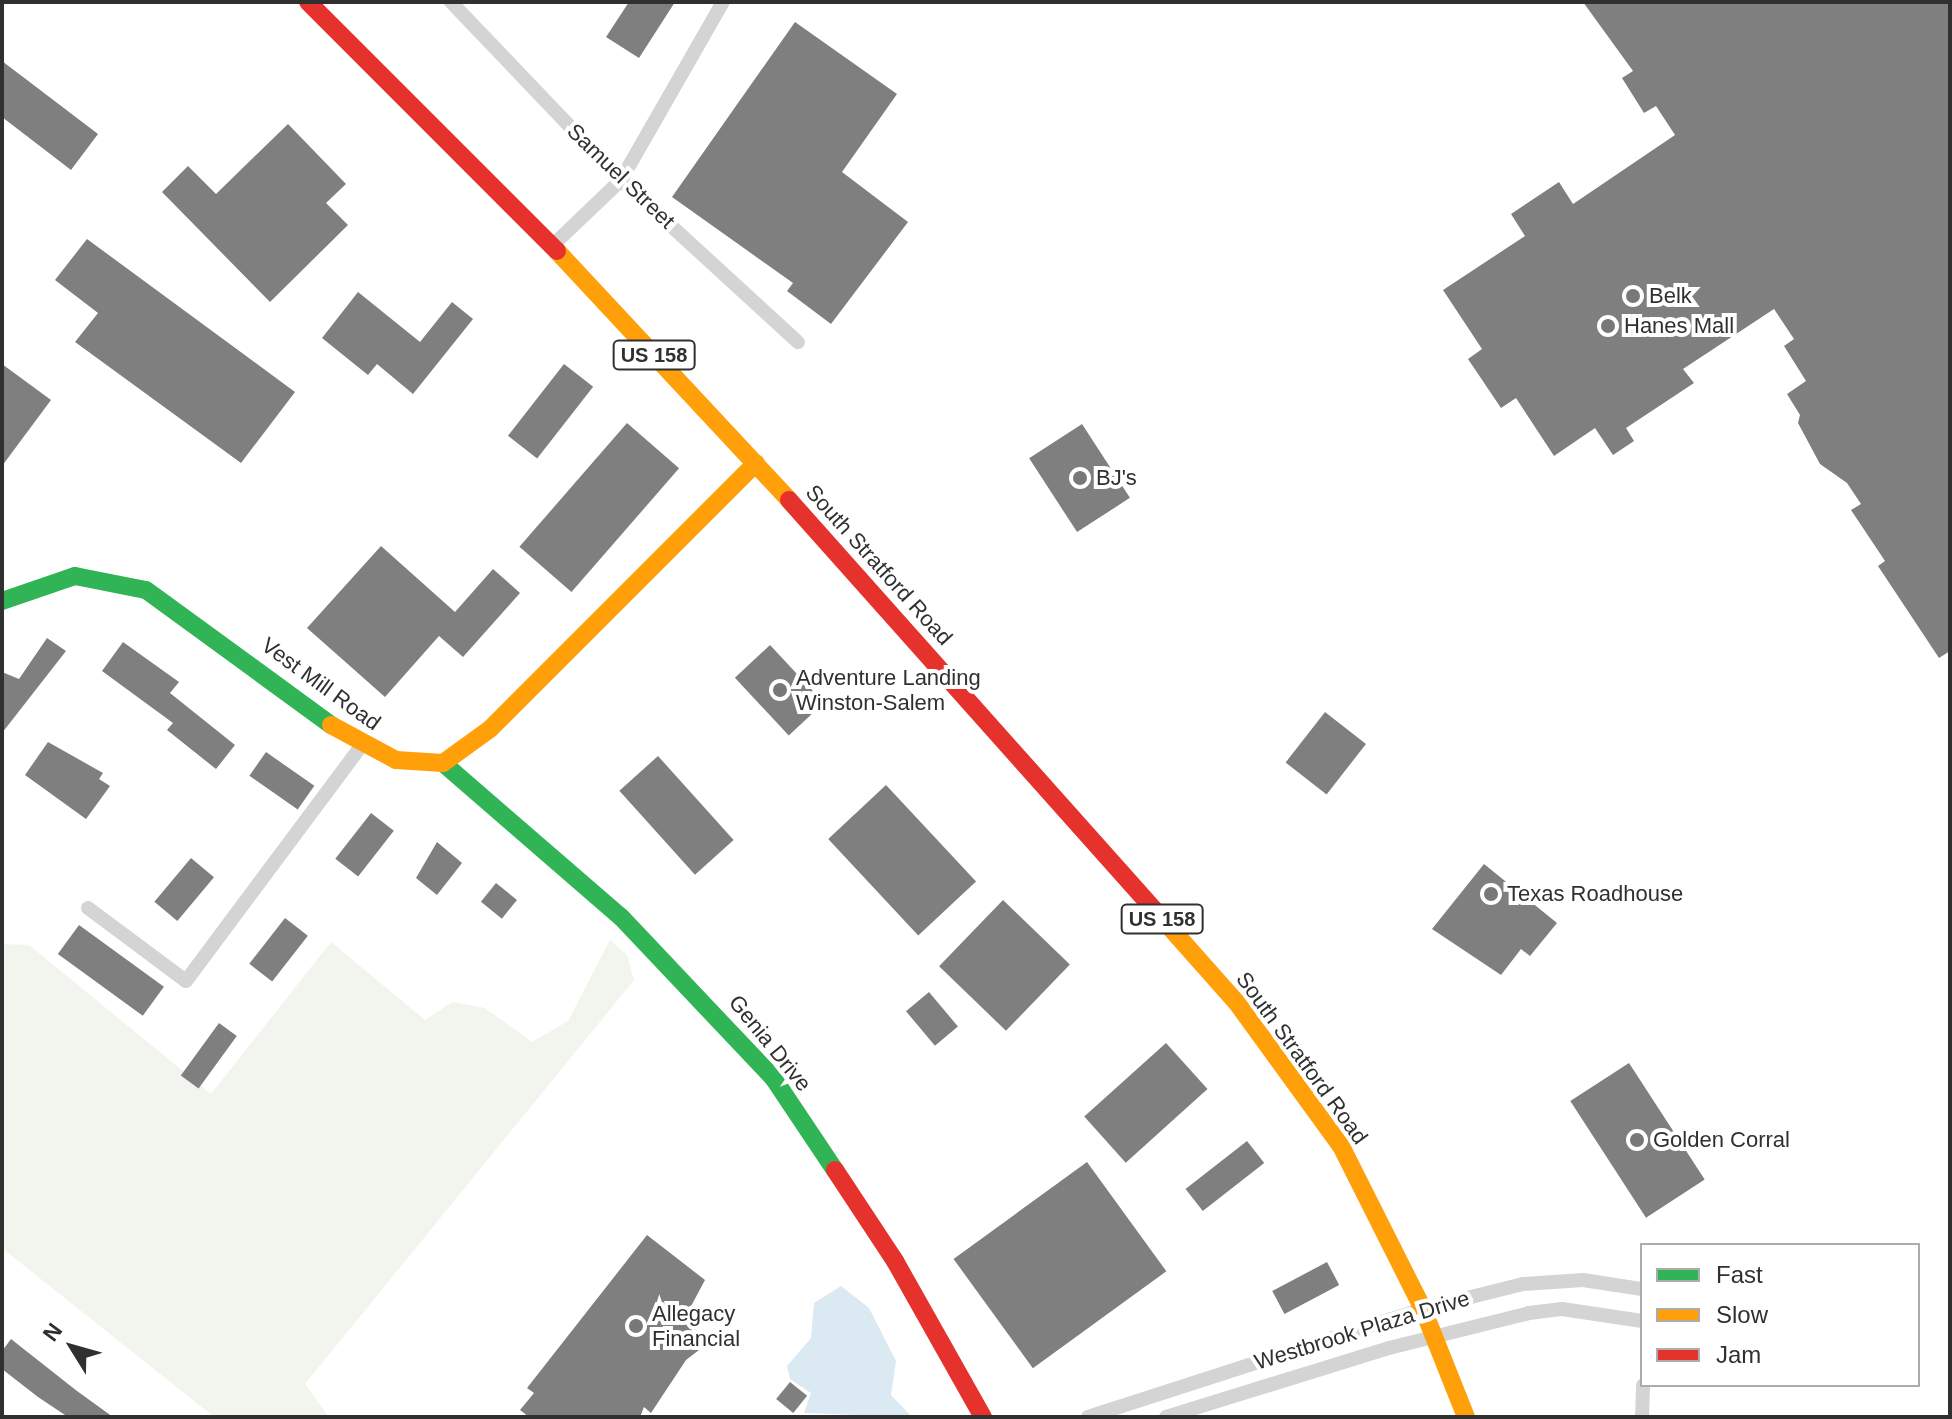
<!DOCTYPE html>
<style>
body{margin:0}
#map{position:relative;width:1952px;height:1419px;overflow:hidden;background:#fff;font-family:Helvetica,sans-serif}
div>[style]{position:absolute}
.green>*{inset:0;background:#f2f5ed}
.water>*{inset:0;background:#dbe9f2}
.building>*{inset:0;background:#7f7f7f;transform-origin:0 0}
.street>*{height:14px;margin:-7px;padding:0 7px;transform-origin:7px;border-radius:7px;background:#d4d4d4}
.fast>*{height:18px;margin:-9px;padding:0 9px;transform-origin:9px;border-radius:9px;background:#30b455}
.slow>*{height:18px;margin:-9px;padding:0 9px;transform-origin:9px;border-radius:9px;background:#ff9f0a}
.jam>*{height:18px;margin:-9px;padding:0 9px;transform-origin:9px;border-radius:9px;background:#e5322d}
.dots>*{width:22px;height:22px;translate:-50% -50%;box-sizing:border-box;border:4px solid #fff;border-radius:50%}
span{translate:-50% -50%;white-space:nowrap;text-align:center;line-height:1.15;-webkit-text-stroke:8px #fff;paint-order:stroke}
.shield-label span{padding:2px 6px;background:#fff;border:2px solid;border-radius:6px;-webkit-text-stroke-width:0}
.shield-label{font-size:20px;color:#303030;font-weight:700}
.street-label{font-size:22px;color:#303030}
.poi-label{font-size:22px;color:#303030}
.left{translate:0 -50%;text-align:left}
.frame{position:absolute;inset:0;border:4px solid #303030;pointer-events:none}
.legend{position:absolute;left:1640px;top:1243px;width:280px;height:144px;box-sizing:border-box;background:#fff;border:2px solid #acacac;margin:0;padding:10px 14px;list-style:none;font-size:24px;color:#303030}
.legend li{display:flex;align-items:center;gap:16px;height:40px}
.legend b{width:40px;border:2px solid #acacac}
.north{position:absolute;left:32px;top:1307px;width:80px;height:80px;-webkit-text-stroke:6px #fff;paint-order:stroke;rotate:307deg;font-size:22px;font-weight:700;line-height:32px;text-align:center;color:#303030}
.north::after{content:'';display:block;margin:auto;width:28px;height:36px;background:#303030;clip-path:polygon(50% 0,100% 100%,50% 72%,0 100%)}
</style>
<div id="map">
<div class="green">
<div style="clip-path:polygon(610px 940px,627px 955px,634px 980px,305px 1384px,329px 1417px,214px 1417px,2px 1248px,2px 944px,29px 945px,211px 1094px,331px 942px,425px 1020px,452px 1002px,485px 1008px,532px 1042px,568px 1021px)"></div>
</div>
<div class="water">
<div style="clip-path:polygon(841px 1286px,869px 1308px,896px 1361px,891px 1395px,912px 1417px,804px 1413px,811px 1393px,790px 1379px,787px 1366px,811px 1338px,814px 1303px)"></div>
</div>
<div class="building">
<div style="clip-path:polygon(629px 2px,675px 2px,639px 58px,606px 37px)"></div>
<div style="clip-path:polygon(1583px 2px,1950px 2px,1950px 651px,1939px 658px,1878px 566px,1885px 561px,1851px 510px,1861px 504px,1847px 483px,1820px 464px,1798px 423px,1800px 415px,1787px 394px,1806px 381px,1784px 346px,1794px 339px,1774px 309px,1683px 369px,1694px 383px,1626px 428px,1634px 441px,1613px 455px,1595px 428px,1554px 456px,1516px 398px,1501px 408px,1468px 359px,1482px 349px,1443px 290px,1525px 236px,1511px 214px,1559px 182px,1573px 204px,1675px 135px,1656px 106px,1644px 113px,1622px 78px,1633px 71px)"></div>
<div style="clip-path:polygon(795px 22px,897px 94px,842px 172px,908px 222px,831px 324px,787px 291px,793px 283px,672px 197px)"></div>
<div style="clip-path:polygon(2px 61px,98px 134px,71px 170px,2px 117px)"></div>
<div style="clip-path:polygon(288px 124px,346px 184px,326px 203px,348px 225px,270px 302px,162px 192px,188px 166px,216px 194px)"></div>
<div style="clip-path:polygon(87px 239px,295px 392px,241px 463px,75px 342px,98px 313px,55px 280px)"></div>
<div style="clip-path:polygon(358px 292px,420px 342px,452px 302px,473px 319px,413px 394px,377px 364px,368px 375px,322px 338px)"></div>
<div style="clip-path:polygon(2px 364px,51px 400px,2px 466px)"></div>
<div style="left:564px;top:364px;width:37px;height:91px;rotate:38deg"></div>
<div style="left:627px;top:423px;width:69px;height:164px;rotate:41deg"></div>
<div style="left:1082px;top:424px;width:88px;height:63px;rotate:57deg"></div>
<div style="clip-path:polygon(381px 546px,455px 612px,493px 569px,520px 593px,463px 657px,439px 636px,385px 697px,307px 628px)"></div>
<div style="clip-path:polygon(47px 638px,66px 651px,2px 733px,2px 672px,19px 679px)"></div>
<div style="clip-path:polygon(123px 642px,179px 682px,170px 693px,235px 745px,216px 769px,167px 730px,173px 723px,102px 671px)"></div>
<div style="left:770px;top:645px;width:79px;height:48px;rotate:47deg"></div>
<div style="left:1325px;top:712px;width:52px;height:64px;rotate:38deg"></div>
<div style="clip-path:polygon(48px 742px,103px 773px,99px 779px,110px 786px,86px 819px,25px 775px)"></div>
<div style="left:266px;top:752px;width:59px;height:29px;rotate:35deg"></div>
<div style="left:658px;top:756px;width:113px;height:52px;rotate:48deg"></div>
<div style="left:886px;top:785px;width:132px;height:79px;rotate:47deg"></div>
<div style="left:371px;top:813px;width:29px;height:58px;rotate:38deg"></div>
<div style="clip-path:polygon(437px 842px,462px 863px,437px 895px,416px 878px)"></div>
<div style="left:191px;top:858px;width:30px;height:57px;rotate:40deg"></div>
<div style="clip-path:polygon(1484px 864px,1557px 923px,1530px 956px,1521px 949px,1501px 975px,1432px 929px)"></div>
<div style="left:496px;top:883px;width:27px;height:24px;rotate:39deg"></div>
<div style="left:1003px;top:900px;width:93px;height:92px;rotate:44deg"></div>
<div style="left:285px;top:918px;width:29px;height:58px;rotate:38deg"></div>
<div style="left:79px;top:925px;width:105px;height:36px;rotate:36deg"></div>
<div style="left:929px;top:992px;width:45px;height:30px;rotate:50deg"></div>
<div style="left:219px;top:1023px;width:22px;height:65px;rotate:36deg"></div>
<div style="left:1166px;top:1043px;width:62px;height:110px;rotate:48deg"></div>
<div style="left:1629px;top:1063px;width:139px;height:70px;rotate:57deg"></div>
<div style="left:1247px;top:1141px;width:28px;height:78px;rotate:52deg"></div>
<div style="left:1087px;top:1162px;width:135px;height:165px;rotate:54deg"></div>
<div style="clip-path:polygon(647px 1235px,705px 1280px,689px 1310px,703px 1347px,686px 1360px,651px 1413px,644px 1407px,640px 1417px,529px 1417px,520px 1410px,534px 1393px,527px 1388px)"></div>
<div style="left:1327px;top:1262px;width:26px;height:62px;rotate:62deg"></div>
<div style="clip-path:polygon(11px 1339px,77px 1391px,113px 1417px,68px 1417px,38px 1397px,2px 1369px,2px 1351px)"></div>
<div style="left:790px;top:1382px;width:22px;height:22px;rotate:39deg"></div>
</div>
<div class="street">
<div style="left:451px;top:2px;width:246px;rotate:46.3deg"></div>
<div style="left:621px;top:180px;width:240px;rotate:42.5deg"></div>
<div style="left:552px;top:246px;width:95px;rotate:-43.7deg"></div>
<div style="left:621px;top:180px;width:205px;rotate:-60.2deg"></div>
<div style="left:88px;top:908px;width:122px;rotate:36.7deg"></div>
<div style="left:186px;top:981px;width:293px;rotate:-53.3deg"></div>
<div style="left:1088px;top:1417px;width:352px;rotate:-17.9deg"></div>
<div style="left:1423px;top:1309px;width:103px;rotate:-14deg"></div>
<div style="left:1523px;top:1284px;width:60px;rotate:-3.8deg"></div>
<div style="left:1583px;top:1280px;width:60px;rotate:8.7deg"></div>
<div style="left:1166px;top:1417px;width:233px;rotate:-17.2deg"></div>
<div style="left:1389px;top:1348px;width:144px;rotate:-14deg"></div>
<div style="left:1529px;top:1313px;width:33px;rotate:-7deg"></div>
<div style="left:1562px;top:1309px;width:81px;rotate:8.5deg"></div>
<div style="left:1642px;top:1417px;width:32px;rotate:-88deg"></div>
</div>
<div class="fast">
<div style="left:2px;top:601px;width:77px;rotate:-18.9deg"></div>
<div style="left:75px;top:576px;width:72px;rotate:11.2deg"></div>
<div style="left:146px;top:590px;width:229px;rotate:36.1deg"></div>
<div style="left:443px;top:763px;width:235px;rotate:40.9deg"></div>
<div style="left:621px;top:917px;width:223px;rotate:46.6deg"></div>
<div style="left:774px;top:1079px;width:110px;rotate:56.2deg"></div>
</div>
<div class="slow">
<div style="left:557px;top:251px;width:340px;rotate:47deg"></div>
<div style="left:331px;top:725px;width:74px;rotate:28.3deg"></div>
<div style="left:396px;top:760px;width:47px;rotate:3.7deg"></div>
<div style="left:443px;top:763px;width:58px;rotate:-35.9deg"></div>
<div style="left:490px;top:729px;width:376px;rotate:-45deg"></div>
<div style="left:1158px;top:914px;width:119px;rotate:48.4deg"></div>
<div style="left:1237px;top:1003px;width:177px;rotate:54deg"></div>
<div style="left:1341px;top:1146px;width:182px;rotate:63.3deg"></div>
<div style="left:1423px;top:1309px;width:116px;rotate:68.3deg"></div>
</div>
<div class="jam">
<div style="left:308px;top:2px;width:352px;rotate:45deg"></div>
<div style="left:789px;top:500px;width:555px;rotate:48.29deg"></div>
<div style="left:835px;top:1170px;width:109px;rotate:56.6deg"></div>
<div style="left:895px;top:1261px;width:179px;rotate:60.6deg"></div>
</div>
<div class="dots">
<div style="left:1633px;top:296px;background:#787878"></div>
<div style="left:1608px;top:326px;background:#787878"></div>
<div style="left:1080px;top:478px;background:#787878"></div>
<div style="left:780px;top:690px;background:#787878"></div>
<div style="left:1491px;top:894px;background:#787878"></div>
<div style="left:1637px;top:1140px;background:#787878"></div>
<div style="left:636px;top:1326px;background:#787878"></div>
</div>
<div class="shield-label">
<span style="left:654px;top:355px">US 158</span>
<span style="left:1162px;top:919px">US 158</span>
</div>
<div class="street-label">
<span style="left:621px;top:176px;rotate:44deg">Samuel Street</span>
<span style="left:879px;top:565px;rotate:48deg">South Stratford Road</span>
<span style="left:321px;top:684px;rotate:36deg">Vest Mill Road</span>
<span style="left:770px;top:1043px;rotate:51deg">Genia Drive</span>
<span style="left:1302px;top:1058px;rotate:54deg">South Stratford Road</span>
<span style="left:1362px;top:1330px;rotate:-17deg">Westbrook Plaza Drive</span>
</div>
<div class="poi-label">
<span class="left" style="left:1649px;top:296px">Belk</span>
<span class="left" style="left:1624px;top:326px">Hanes Mall</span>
<span class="left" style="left:1096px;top:478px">BJ's</span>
<span class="left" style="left:796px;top:690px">Adventure Landing<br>Winston-Salem</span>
<span class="left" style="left:1507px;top:894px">Texas Roadhouse</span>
<span class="left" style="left:1653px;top:1140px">Golden Corral</span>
<span class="left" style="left:652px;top:1326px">Allegacy<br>Financial</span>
</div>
<div class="frame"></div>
<ul class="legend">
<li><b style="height:10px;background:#30b455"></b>Fast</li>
<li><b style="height:10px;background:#ff9f0a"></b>Slow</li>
<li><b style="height:10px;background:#e5322d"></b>Jam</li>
</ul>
<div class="north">N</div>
</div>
